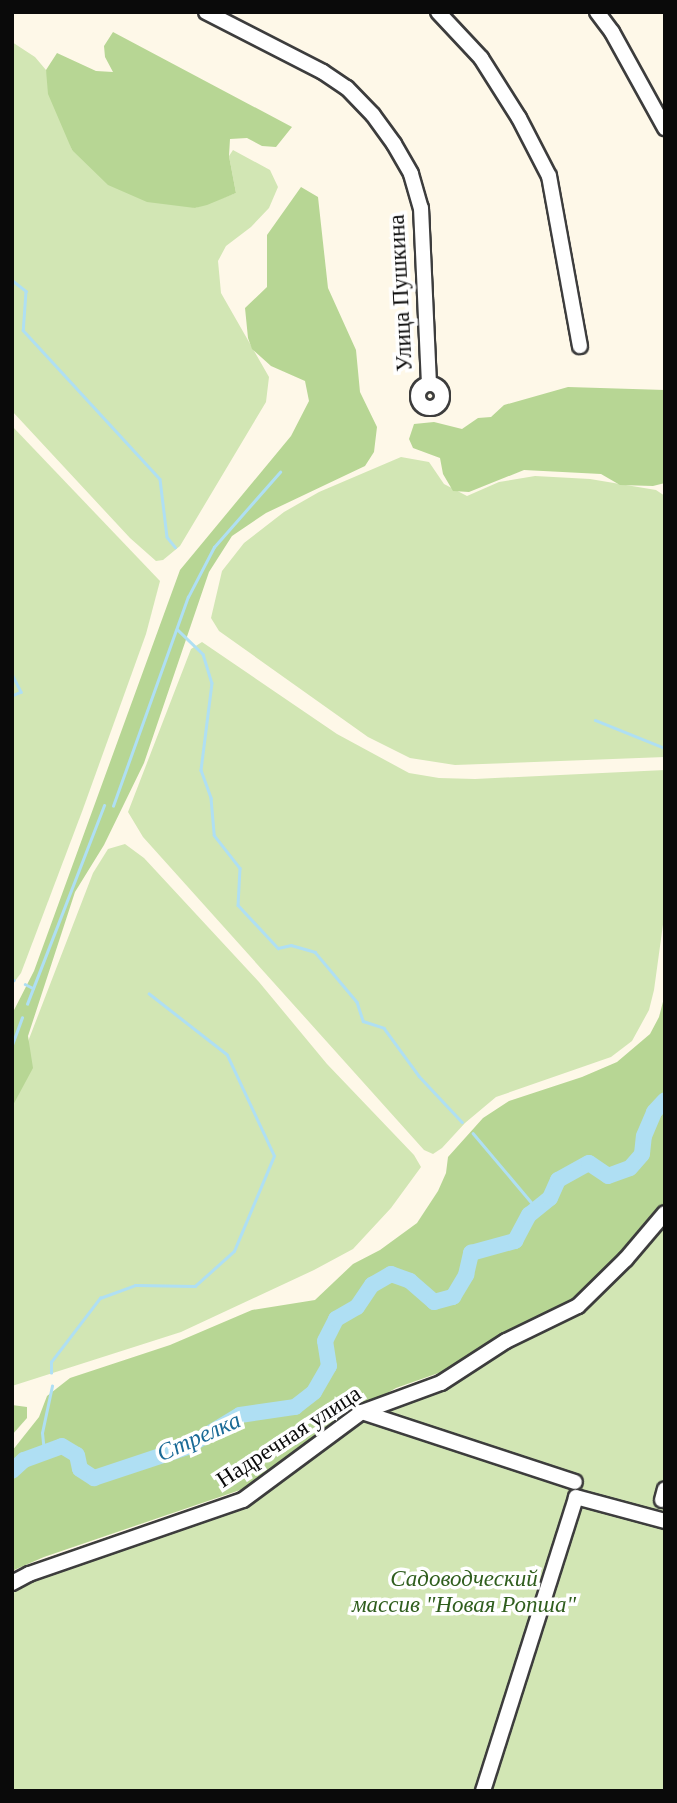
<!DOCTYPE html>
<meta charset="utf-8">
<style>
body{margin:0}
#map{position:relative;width:677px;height:1803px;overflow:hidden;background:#fef8e8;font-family:Georgia,serif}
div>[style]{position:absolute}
.green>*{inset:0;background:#d2e6b4}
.forest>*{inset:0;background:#b7d694}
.stream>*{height:2.5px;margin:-1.25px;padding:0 1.25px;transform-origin:1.25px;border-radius:1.25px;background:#afdff3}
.river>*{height:16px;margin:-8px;padding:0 8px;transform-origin:8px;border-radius:8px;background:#afdff3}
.roads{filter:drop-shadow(2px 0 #3d3d3d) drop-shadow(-2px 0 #3d3d3d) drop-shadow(0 2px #3d3d3d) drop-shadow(0 -2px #3d3d3d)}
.minor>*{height:14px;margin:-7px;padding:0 7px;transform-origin:7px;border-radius:7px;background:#fff}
.minor>.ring{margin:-7px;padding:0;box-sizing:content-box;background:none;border:14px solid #fff;border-radius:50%}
span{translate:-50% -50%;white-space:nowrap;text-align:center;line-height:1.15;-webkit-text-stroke:7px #fff;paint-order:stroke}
.street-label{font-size:23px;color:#0a0a0a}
.park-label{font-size:23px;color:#305e1e;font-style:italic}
.water-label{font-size:24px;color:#196a96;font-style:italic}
.frame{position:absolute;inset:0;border:14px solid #0a0a0a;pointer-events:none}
</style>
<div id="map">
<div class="green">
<div style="clip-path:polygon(12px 42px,35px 57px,46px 70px,72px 150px,195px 208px,236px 193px,229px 156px,233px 150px,270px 170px,278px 187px,269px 208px,251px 227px,226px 246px,218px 261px,221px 293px,269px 377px,266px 402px,180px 546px,163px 560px,156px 561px,130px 538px,12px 411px)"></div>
<div style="clip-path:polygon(12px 426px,160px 581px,146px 634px,83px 809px,21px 973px,12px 985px)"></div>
<div style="clip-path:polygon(401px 457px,429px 462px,444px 484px,467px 496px,499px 482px,535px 476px,590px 479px,656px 490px,665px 496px,665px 757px,455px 765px,410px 758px,368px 737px,219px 631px,211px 618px,222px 571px,244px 543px,284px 512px,319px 492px)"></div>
<div style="clip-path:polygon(202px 642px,337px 734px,409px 773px,439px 778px,475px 779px,665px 770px,665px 910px,654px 990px,649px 1010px,632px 1041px,611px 1057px,496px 1097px,465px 1123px,442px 1148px,433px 1154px,424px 1150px,143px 837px,128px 812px,191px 649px)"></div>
<div style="clip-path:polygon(125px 844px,144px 858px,259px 982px,327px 1064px,414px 1155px,421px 1167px,391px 1208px,353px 1249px,314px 1270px,181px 1332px,12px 1386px,12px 1083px,93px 873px,108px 849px)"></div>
<div style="clip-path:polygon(665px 1222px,665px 1791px,12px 1791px,12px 1591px,34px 1579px,250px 1506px,368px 1417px,582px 1311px)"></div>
</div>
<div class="forest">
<div style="clip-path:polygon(113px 32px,292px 127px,276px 147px,262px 146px,247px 138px,230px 139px,229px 156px,236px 193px,207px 205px,195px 208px,147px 202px,108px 185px,72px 150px,48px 94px,46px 70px,57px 53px,96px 71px,113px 72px,105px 57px,104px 46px)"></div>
<div style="clip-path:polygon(301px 187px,318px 197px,328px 288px,356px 350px,360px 392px,377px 427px,374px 452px,365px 466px,266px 513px,232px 536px,209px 572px,144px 763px,104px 845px,75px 892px,28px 1036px,33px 1068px,12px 1107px,12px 1014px,34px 971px,180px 570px,291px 436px,309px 401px,305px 381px,271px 366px,252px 349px,248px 338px,245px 308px,267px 287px,267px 235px)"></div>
<div style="clip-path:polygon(568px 387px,665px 390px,665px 483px,653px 486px,620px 485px,601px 474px,524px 470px,469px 492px,453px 491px,443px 474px,440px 458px,413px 448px,409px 439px,414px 424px,434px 422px,462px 429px,478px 418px,491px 417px,504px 405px)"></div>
<div style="clip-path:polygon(665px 994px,665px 1203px,623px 1255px,580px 1295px,447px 1370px,396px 1388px,364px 1406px,267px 1477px,243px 1489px,44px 1557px,12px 1571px,12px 1451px,39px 1417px,47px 1396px,70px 1378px,170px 1345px,252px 1310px,315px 1300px,353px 1264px,380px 1250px,417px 1223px,438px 1191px,446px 1173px,448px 1157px,483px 1118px,509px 1101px,582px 1077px,617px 1062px,650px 1034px,659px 1017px)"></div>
<div style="clip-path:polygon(12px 1405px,27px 1407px,27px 1418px,12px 1435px)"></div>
</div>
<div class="stream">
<div style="left:12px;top:280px;width:18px;rotate:38deg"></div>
<div style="left:26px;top:291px;width:39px;rotate:94deg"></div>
<div style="left:23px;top:330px;width:202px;rotate:47.4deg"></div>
<div style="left:160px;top:479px;width:58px;rotate:83.1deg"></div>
<div style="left:167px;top:537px;width:13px;rotate:51deg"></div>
<div style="left:177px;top:629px;width:36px;rotate:44deg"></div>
<div style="left:203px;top:654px;width:30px;rotate:73deg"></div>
<div style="left:212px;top:683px;width:88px;rotate:97.2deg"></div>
<div style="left:201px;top:770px;width:30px;rotate:70deg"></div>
<div style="left:211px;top:798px;width:37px;rotate:85deg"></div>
<div style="left:214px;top:835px;width:42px;rotate:51.8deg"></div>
<div style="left:240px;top:868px;width:37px;rotate:93deg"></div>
<div style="left:238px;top:905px;width:59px;rotate:47.1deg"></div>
<div style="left:278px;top:948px;width:13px;rotate:-13deg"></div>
<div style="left:291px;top:945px;width:25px;rotate:16deg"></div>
<div style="left:315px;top:952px;width:65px;rotate:50deg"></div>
<div style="left:357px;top:1002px;width:20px;rotate:72deg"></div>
<div style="left:363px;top:1021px;width:22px;rotate:18deg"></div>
<div style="left:384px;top:1028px;width:59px;rotate:53.9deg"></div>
<div style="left:419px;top:1076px;width:63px;rotate:46.9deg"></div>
<div style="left:12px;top:674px;width:20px;rotate:63deg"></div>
<div style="left:21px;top:692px;width:10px;rotate:156deg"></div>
<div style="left:595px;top:720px;width:75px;rotate:21.8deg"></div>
<div style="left:113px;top:806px;width:222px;rotate:-70.3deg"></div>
<div style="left:188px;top:597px;width:56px;rotate:-62.5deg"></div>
<div style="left:214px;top:547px;width:100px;rotate:-48.7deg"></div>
<div style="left:12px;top:979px;width:2px;rotate:27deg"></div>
<div style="left:25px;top:984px;width:9px;rotate:27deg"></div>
<div style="left:27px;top:1004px;width:213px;rotate:-68.8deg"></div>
<div style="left:12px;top:1045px;width:29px;rotate:-70deg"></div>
<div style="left:473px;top:1133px;width:99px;rotate:49.9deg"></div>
<div style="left:51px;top:1373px;width:11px;rotate:-90deg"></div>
<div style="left:51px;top:1362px;width:81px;rotate:-52.6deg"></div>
<div style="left:100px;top:1298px;width:37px;rotate:-20deg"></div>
<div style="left:135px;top:1285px;width:60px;rotate:1deg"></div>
<div style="left:195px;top:1286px;width:52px;rotate:-41.9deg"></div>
<div style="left:234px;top:1251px;width:103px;rotate:-67.2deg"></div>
<div style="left:274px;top:1156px;width:111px;rotate:-115deg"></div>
<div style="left:227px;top:1055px;width:99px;rotate:-142deg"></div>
<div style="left:44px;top:1452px;width:19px;rotate:-96deg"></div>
<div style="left:42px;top:1433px;width:48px;rotate:-78deg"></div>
</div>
<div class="river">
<div style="left:12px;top:1471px;width:16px;rotate:-43deg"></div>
<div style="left:24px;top:1460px;width:40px;rotate:-20.2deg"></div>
<div style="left:62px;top:1446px;width:17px;rotate:31deg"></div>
<div style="left:77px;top:1455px;width:14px;rotate:78deg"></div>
<div style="left:80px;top:1469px;width:17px;rotate:33deg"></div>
<div style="left:94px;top:1478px;width:98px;rotate:-18.4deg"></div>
<div style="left:187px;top:1447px;width:62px;rotate:-31.1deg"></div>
<div style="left:240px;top:1415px;width:56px;rotate:-8.3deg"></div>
<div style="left:295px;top:1407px;width:24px;rotate:-38deg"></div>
<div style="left:314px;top:1392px;width:30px;rotate:-60deg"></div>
<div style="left:329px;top:1366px;width:25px;rotate:-99deg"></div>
<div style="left:325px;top:1341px;width:25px;rotate:-63deg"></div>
<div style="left:336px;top:1319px;width:24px;rotate:-30deg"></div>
<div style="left:357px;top:1307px;width:27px;rotate:-56deg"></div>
<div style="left:372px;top:1285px;width:22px;rotate:-30deg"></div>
<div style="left:391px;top:1274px;width:20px;rotate:20deg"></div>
<div style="left:410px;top:1281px;width:32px;rotate:41deg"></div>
<div style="left:434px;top:1302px;width:20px;rotate:-15deg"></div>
<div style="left:453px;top:1297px;width:26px;rotate:-59deg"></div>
<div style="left:466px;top:1275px;width:23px;rotate:-77deg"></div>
<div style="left:471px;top:1253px;width:46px;rotate:-15.3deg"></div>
<div style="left:515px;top:1241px;width:30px;rotate:-62deg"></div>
<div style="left:529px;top:1215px;width:27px;rotate:-39deg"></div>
<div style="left:550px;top:1198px;width:20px;rotate:-66deg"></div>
<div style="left:558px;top:1180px;width:35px;rotate:-29deg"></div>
<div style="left:589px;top:1163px;width:23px;rotate:34deg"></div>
<div style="left:608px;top:1176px;width:23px;rotate:-20deg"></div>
<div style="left:630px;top:1168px;width:18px;rotate:-49deg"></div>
<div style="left:642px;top:1154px;width:18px;rotate:-84deg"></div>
<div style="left:644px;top:1136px;width:26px;rotate:-67deg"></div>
<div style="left:654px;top:1112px;width:16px;rotate:-47deg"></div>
</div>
<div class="roads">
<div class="minor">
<div style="left:206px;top:12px;width:131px;rotate:27.1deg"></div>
<div style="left:323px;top:72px;width:29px;rotate:34deg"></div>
<div style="left:347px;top:88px;width:37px;rotate:46deg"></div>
<div style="left:373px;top:115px;width:36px;rotate:54deg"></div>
<div style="left:394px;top:144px;width:34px;rotate:60deg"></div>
<div style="left:411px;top:174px;width:35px;rotate:74deg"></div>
<div style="left:421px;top:208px;width:175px;rotate:87.4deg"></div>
<div style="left:438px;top:12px;width:63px;rotate:46.9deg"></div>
<div style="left:481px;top:58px;width:71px;rotate:57.7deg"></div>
<div style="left:519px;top:118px;width:65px;rotate:62.7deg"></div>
<div style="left:549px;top:176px;width:173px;rotate:79.7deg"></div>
<div style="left:597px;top:12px;width:25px;rotate:53deg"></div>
<div style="left:612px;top:32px;width:110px;rotate:61.1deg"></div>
<div class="ring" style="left:418px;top:384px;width:10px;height:10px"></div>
<div style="left:362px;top:1412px;width:224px;rotate:18.2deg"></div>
<div style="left:662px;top:1500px;width:11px;rotate:-75deg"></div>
<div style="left:12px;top:1583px;width:19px;rotate:-28deg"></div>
<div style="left:29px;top:1574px;width:226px;rotate:-19.1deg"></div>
<div style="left:243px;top:1500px;width:148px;rotate:-36.5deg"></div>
<div style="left:362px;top:1412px;width:84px;rotate:-20.2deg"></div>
<div style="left:441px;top:1383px;width:77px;rotate:-32.9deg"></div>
<div style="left:506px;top:1341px;width:80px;rotate:-25.9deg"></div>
<div style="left:578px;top:1306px;width:67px;rotate:-44.4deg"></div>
<div style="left:626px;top:1259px;width:60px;rotate:-49.7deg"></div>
<div style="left:483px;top:1791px;width:308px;rotate:-72.4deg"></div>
<div style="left:576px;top:1497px;width:92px;rotate:15.1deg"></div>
</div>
</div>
<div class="street-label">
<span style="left:401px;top:293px;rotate:-93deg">Улица Пушкина</span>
<span style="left:289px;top:1437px;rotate:-33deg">Надречная улица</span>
</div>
<div class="park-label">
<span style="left:464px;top:1592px">Садоводческий<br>массив "Новая Ропша"</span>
</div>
<div class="water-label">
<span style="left:199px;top:1437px;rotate:-24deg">Стрелка</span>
</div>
<div class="frame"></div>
</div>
